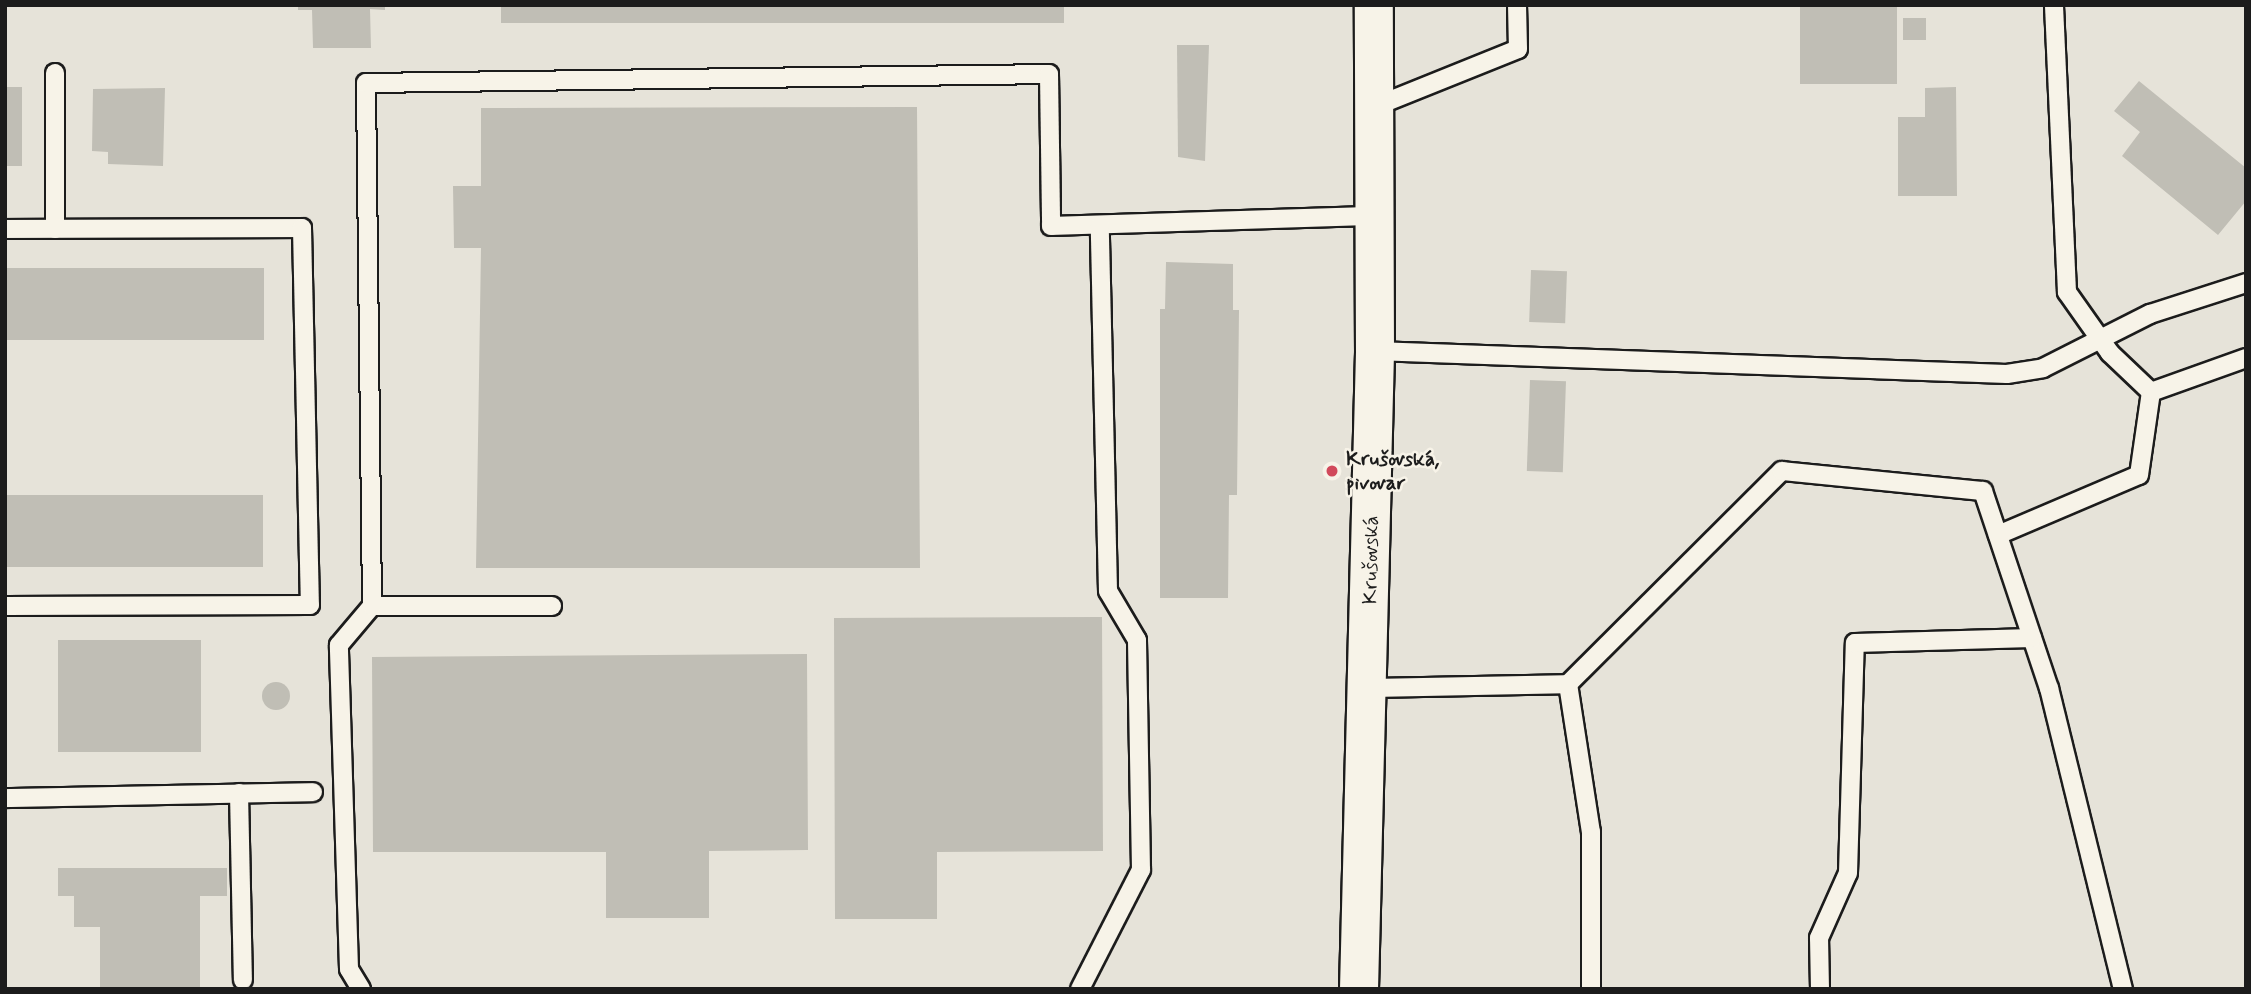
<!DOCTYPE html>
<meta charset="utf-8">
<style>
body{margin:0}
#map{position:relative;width:2251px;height:994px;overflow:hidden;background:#f7f3e8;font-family:Mynerve,sans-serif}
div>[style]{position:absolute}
.built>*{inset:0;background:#e6e3d9;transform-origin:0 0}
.building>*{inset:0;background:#c0beb5;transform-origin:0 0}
.round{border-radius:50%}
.roads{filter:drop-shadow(2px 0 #1c1c1c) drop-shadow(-2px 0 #1c1c1c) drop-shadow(0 2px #1c1c1c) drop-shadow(0 -2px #1c1c1c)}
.lane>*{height:18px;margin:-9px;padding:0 9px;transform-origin:9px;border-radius:9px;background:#f7f3e8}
.primary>*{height:38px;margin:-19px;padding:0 19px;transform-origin:19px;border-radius:19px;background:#f7f3e8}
.dots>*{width:19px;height:19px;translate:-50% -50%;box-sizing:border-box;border:4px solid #f7f3e8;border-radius:50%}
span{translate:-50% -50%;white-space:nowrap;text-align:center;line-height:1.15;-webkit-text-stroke:5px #f7f3e8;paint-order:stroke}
.poi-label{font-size:21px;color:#1c1c1c;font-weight:700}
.left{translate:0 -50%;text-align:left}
.street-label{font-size:21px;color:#1c1c1c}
.frame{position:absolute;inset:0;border:7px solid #1c1c1c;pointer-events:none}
</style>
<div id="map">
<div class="built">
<div style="left:5px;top:5px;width:2241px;height:984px"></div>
</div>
<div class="building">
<div style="clip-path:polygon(298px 5px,385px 5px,385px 10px,370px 9px,371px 48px,313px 48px,312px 10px,298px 10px)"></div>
<div style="left:501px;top:5px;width:563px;height:18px"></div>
<div style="left:1800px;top:5px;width:97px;height:79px"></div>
<div style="left:1903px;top:18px;width:23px;height:22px"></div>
<div style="clip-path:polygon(1177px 45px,1209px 45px,1205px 161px,1178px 157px)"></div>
<div style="clip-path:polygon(2139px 81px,2246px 168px,2246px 201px,2218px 235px,2122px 156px,2140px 132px,2114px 111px)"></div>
<div style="left:5px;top:87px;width:17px;height:79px"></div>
<div style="clip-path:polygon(1956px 87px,1957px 196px,1898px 196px,1898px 117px,1925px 117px,1925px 88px)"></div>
<div style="clip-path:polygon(165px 88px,163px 166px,108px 164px,108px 152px,92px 151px,93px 89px)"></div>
<div style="clip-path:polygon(917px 107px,920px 568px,476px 568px,481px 248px,454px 248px,453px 186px,481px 186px,481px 108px)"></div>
<div style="clip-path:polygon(1166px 262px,1233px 264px,1233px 310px,1239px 310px,1237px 495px,1229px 495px,1228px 598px,1160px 598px,1160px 309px,1165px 309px)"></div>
<div style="left:5px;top:268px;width:259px;height:72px"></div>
<div style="left:1531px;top:270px;width:36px;height:52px;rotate:2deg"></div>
<div style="left:1530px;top:380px;width:36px;height:91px;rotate:2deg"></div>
<div style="left:5px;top:495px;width:258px;height:72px"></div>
<div style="clip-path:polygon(1102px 617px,1103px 851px,937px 852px,937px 919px,835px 919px,834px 618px)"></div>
<div style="left:58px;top:640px;width:143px;height:112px"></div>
<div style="clip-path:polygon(807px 654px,808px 850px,709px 851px,709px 918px,606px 918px,606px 852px,373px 852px,372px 657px)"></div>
<div class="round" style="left:262px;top:682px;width:28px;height:28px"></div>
<div style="clip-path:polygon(58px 868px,227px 868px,227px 896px,200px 896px,200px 989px,100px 989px,100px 927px,74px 927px,74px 896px,58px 896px)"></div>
</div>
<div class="roads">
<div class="lane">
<div style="left:55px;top:73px;width:156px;rotate:90deg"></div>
<div style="left:1374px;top:107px;width:155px;rotate:-21.9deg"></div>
<div style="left:1518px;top:49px;width:44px;rotate:-91.3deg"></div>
<div style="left:5px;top:229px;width:297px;rotate:-0.2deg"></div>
<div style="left:302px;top:228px;width:377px;rotate:88.8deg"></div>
<div style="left:310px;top:605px;width:305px;rotate:179.8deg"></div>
<div style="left:1375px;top:351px;width:632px;rotate:2.08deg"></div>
<div style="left:2007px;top:374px;width:36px;rotate:-9deg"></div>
<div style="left:2043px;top:368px;width:120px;rotate:-26.8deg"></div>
<div style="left:2150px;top:314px;width:101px;rotate:-17.9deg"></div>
<div style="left:2151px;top:392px;width:101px;rotate:-19.7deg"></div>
<div style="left:1998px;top:535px;width:153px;rotate:-23.1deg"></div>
<div style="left:2139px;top:475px;width:84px;rotate:-81.8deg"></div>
<div style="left:2151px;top:392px;width:57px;rotate:-136.4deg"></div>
<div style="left:2110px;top:353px;width:75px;rotate:-125.2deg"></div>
<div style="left:2067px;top:292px;width:287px;rotate:-92.6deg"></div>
<div style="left:372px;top:606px;width:180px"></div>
<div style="left:1568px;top:684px;width:302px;rotate:-44.9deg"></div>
<div style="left:1782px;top:471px;width:202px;rotate:5.7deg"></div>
<div style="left:1983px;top:491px;width:208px;rotate:71.5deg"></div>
<div style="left:2049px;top:688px;width:310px;rotate:76.2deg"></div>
<div style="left:1368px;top:688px;width:200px;rotate:-1.1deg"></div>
<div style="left:1568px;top:684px;width:150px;rotate:81.2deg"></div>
<div style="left:1591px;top:832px;width:157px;rotate:90deg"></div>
<div style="left:239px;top:793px;width:187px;rotate:88.8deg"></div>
<div style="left:5px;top:798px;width:308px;rotate:-1.1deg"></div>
<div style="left:361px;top:989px;width:23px;rotate:-121deg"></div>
<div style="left:349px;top:969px;width:324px;rotate:-91.8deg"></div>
<div style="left:339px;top:645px;width:51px;rotate:-49.8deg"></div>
<div style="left:372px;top:606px;width:523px;rotate:-90.66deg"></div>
<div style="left:366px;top:83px;width:683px;rotate:-0.75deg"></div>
<div style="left:1049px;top:74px;width:152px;rotate:89.2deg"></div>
<div style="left:1051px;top:226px;width:324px;rotate:-1.8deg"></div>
<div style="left:1080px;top:989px;width:134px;rotate:-62.9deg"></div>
<div style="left:1141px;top:870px;width:230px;rotate:-91deg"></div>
<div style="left:1137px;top:640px;width:57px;rotate:-120.6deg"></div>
<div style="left:1108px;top:591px;width:366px;rotate:-91.3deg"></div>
<div style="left:1820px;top:989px;width:51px;rotate:-91.1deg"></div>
<div style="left:1819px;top:938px;width:71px;rotate:-66deg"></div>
<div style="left:1848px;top:873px;width:230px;rotate:-88.3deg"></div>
<div style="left:1855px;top:643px;width:177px;rotate:-1.6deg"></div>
</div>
<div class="primary">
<div style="left:1359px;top:989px;width:638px;rotate:-88.56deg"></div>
<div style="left:1375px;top:351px;width:346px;rotate:-90.2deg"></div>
</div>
</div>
<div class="dots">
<div style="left:1332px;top:471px;background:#d1495b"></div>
</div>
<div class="poi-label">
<span class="left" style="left:1346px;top:471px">Krušovská,<br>pivovar</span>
</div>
<div class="street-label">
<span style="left:1371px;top:560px;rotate:-89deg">Krušovská</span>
</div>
<div class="frame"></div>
</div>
